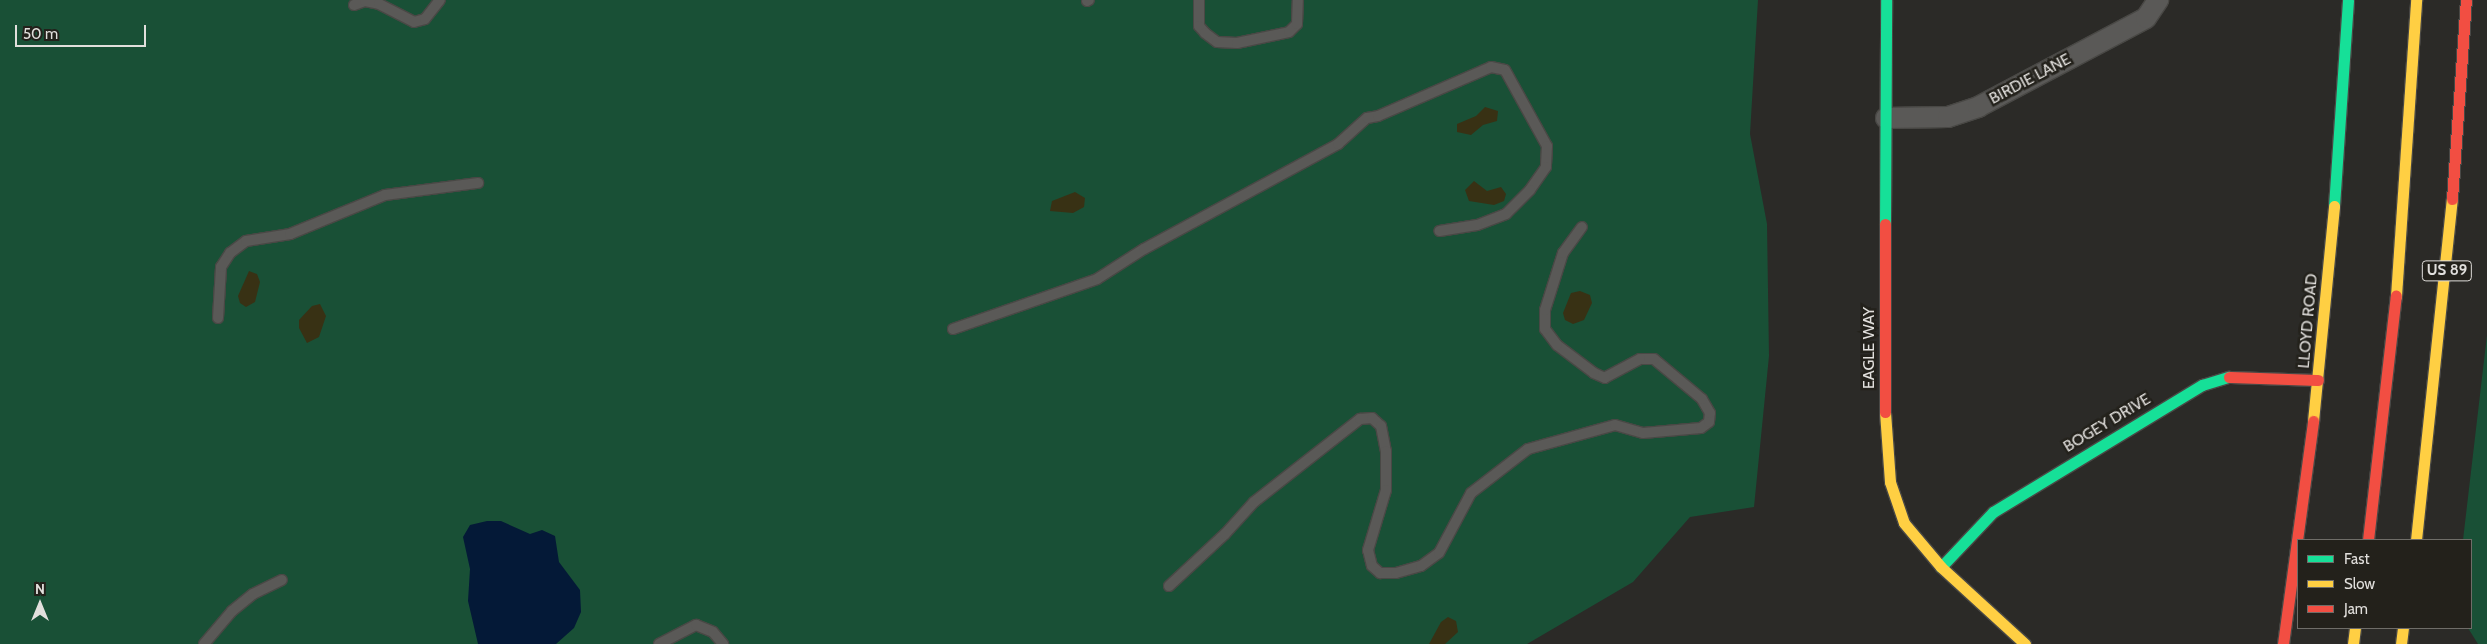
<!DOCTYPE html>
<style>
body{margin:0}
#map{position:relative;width:2487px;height:644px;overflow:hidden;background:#2b2a27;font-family:Cabin,sans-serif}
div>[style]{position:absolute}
.green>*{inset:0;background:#195036}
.sand>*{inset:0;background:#383114}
.water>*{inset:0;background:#041937}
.roads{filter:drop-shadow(1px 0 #494845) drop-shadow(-1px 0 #494845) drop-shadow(0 1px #494845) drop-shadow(0 -1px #494845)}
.lane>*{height:10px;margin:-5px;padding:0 5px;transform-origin:5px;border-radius:5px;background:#5a5957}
.street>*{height:20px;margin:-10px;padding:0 10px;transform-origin:10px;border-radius:10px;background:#5a5957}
.fast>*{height:11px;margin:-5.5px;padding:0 5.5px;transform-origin:5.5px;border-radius:5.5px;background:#16e098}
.slow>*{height:11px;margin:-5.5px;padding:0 5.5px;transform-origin:5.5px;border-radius:5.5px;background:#ffcf43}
.jam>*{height:11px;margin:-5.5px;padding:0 5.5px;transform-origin:5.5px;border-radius:5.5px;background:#f24e42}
span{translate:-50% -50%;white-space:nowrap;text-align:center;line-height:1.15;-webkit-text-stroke:5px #23211b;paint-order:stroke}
.shield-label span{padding:1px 4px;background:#23211b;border:1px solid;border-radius:4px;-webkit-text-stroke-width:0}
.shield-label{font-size:15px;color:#e1dfdc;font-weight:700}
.street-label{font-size:16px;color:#e1dfdc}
.legend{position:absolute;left:2297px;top:539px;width:175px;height:90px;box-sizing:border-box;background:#23211b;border:1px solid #6f6d68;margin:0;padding:6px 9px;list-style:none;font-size:15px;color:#e1dfdc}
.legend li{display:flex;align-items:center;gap:10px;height:25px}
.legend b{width:25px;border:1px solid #6f6d68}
.north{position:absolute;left:15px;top:579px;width:50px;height:50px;-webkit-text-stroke:4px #23211b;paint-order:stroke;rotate:0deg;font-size:14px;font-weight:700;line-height:20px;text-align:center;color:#e1dfdc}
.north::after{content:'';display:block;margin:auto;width:18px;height:22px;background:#e1dfdc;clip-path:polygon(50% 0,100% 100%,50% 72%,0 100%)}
.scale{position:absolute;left:15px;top:25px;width:131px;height:22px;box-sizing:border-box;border:2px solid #e1dfdc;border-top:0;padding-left:6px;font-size:15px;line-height:18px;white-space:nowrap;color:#e1dfdc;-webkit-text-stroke:4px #23211b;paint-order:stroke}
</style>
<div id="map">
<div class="green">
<div style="clip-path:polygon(0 0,1758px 0,1750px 134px,1767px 224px,1769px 356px,1754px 507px,1690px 517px,1633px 582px,1527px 644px,0 644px)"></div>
<div style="clip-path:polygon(2487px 335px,2487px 644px,2478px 644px,2468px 628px,2471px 628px,2471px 540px,2463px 540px)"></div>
</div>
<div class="sand">
<div style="clip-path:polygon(1485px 107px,1498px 111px,1497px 121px,1483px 125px,1471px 135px,1457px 132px,1457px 124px,1476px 116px)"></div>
<div style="clip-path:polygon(1474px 181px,1487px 191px,1501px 187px,1506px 194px,1504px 201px,1494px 205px,1469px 201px,1465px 190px)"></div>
<div style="clip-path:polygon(1075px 192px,1085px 198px,1084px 207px,1073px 213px,1050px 211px,1052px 201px)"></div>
<div style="clip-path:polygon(249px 271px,257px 274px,260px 282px,255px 302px,246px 307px,240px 303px,238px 296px)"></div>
<div style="clip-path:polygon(1580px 291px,1590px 295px,1592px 303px,1584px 320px,1573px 324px,1565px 320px,1563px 313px,1571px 293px)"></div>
<div style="clip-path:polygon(320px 304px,326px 316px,319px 337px,307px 343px,299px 328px,299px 320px,312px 306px)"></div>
<div style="clip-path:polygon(1448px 617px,1456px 621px,1458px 632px,1445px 644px,1429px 644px,1441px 622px)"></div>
</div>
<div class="water">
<div style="clip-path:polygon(487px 521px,501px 521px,530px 534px,542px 530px,555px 536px,559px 562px,580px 590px,581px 612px,574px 628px,556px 644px,478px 644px,468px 601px,470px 569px,463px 537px,470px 525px)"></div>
</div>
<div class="roads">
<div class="lane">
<div style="left:1199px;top:0;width:26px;rotate:90deg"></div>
<div style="left:1199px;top:26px;width:9px;rotate:49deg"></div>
<div style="left:1205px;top:33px;width:15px;rotate:37deg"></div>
<div style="left:1217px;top:42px;width:20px;rotate:3deg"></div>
<div style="left:1237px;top:43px;width:53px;rotate:-11.9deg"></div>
<div style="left:1289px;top:32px;width:11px;rotate:-45deg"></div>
<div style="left:1297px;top:24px;width:24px;rotate:-88deg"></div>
<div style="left:1087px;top:1px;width:2px;rotate:-27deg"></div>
<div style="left:354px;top:5px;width:12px;rotate:-20deg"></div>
<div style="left:365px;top:1px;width:14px;rotate:12deg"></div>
<div style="left:379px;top:4px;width:39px;rotate:27deg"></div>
<div style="left:414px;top:22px;width:11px;rotate:-15deg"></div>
<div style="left:425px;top:19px;width:24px;rotate:-52deg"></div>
<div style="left:218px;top:318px;width:51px;rotate:-86.6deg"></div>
<div style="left:221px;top:267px;width:17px;rotate:-57deg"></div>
<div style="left:230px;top:253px;width:20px;rotate:-37deg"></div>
<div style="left:246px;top:241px;width:45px;rotate:-9deg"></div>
<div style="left:290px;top:234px;width:103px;rotate:-22.3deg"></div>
<div style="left:385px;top:195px;width:94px;rotate:-7.4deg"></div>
<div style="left:953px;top:329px;width:152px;rotate:-19.1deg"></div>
<div style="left:1097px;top:279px;width:56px;rotate:-32.6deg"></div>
<div style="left:1144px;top:249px;width:221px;rotate:-28.4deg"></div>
<div style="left:1338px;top:144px;width:39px;rotate:-42deg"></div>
<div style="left:1367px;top:118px;width:11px;rotate:-10deg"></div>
<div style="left:1378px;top:116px;width:123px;rotate:-23.4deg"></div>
<div style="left:1491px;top:67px;width:14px;rotate:12deg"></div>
<div style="left:1505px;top:70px;width:87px;rotate:61.1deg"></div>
<div style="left:1547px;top:146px;width:21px;rotate:93deg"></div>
<div style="left:1546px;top:167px;width:28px;rotate:125deg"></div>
<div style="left:1530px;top:190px;width:34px;rotate:135deg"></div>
<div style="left:1506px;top:214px;width:31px;rotate:159deg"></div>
<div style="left:1477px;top:225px;width:38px;rotate:171deg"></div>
<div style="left:1169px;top:586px;width:76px;rotate:-42.9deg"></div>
<div style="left:1225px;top:534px;width:43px;rotate:-47.8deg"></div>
<div style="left:1254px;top:502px;width:135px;rotate:-38.1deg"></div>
<div style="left:1360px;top:419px;width:12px;rotate:-5deg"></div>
<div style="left:1372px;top:418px;width:12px;rotate:42deg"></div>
<div style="left:1381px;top:426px;width:25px;rotate:79deg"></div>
<div style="left:1386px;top:451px;width:39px;rotate:90deg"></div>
<div style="left:1386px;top:490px;width:63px;rotate:106.7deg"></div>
<div style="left:1368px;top:550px;width:16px;rotate:76deg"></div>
<div style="left:1372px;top:566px;width:11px;rotate:41deg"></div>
<div style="left:1380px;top:573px;width:16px"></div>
<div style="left:1396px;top:573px;width:26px;rotate:-16deg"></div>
<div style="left:1421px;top:566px;width:22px;rotate:-36deg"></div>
<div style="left:1439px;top:553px;width:68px;rotate:-61.9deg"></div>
<div style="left:1471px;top:493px;width:72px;rotate:-37.7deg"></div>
<div style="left:1528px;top:449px;width:90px;rotate:-15.4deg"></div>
<div style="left:1615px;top:425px;width:29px;rotate:16deg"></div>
<div style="left:1643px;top:433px;width:58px;rotate:-4.9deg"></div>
<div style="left:1701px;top:428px;width:10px;rotate:-37deg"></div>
<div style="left:1709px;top:422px;width:9px;rotate:-84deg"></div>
<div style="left:1710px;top:413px;width:16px;rotate:-120deg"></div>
<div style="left:1702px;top:399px;width:62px;rotate:-140.2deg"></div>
<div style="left:1654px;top:359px;width:14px;rotate:180deg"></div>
<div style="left:1640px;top:359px;width:40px;rotate:152deg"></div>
<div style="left:1605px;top:378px;width:12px;rotate:-156deg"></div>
<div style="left:1594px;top:373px;width:46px;rotate:-142.9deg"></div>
<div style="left:1557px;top:345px;width:20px;rotate:-127deg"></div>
<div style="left:1545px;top:329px;width:19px;rotate:-90deg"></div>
<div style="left:1545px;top:310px;width:60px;rotate:-72.5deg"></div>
<div style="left:1563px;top:253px;width:32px;rotate:-54deg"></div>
<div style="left:204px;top:644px;width:43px;rotate:-49.7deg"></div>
<div style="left:232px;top:611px;width:27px;rotate:-39deg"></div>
<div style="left:253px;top:594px;width:32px;rotate:-26deg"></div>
<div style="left:659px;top:644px;width:42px;rotate:-27.2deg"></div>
<div style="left:696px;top:625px;width:18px;rotate:22deg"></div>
<div style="left:713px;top:632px;width:16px;rotate:50deg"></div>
</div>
<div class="street">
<div style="left:1886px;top:118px;width:62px;rotate:-0.9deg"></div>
<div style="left:1948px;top:117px;width:32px;rotate:-18deg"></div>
<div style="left:1978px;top:107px;width:190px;rotate:-27.9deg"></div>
<div style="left:2146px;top:18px;width:22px;rotate:-56deg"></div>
</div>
<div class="fast">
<div style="left:2334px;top:206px;width:206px;rotate:-86.1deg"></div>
<div style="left:1885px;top:224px;width:224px;rotate:-89.7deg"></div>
<div style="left:1941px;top:567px;width:76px;rotate:-46.6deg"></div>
<div style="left:1993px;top:512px;width:245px;rotate:-31.3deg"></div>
<div style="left:2202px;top:385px;width:28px;rotate:-17deg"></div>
</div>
<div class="slow">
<div style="left:2396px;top:296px;width:297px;rotate:-86.1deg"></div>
<div style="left:1885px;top:412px;width:70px;rotate:85.9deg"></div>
<div style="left:1890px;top:482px;width:43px;rotate:71.1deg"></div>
<div style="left:1904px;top:523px;width:57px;rotate:49.9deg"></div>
<div style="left:1941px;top:567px;width:114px;rotate:42.5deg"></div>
<div style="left:2313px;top:421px;width:216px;rotate:-84.4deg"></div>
<div style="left:2416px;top:540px;width:343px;rotate:-84deg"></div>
<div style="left:2353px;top:644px;width:16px;rotate:-83deg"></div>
<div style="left:2401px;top:644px;width:16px;rotate:-83deg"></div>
</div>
<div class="jam">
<div style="left:2452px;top:199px;width:199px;rotate:-86deg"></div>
<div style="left:2229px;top:377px;width:89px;rotate:1.9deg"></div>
<div style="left:1885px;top:412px;width:188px;rotate:-90deg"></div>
<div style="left:2368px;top:540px;width:246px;rotate:-83.5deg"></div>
<div style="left:2283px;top:644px;width:225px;rotate:-82.3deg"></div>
</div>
</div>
<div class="shield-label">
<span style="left:2447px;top:271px">US 89</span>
</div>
<div class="street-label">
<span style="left:2030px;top:79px;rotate:-28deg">BIRDIE LANE</span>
<span style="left:2308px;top:321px;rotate:-85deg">LLOYD ROAD</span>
<span style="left:1869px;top:348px;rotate:-90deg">EAGLE WAY</span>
<span style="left:2107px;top:423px;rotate:-31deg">BOGEY DRIVE</span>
</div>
<ul class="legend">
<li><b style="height:6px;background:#16e098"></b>Fast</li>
<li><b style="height:6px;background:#ffcf43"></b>Slow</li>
<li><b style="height:6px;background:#f24e42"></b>Jam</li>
</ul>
<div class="north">N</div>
<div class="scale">50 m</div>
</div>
